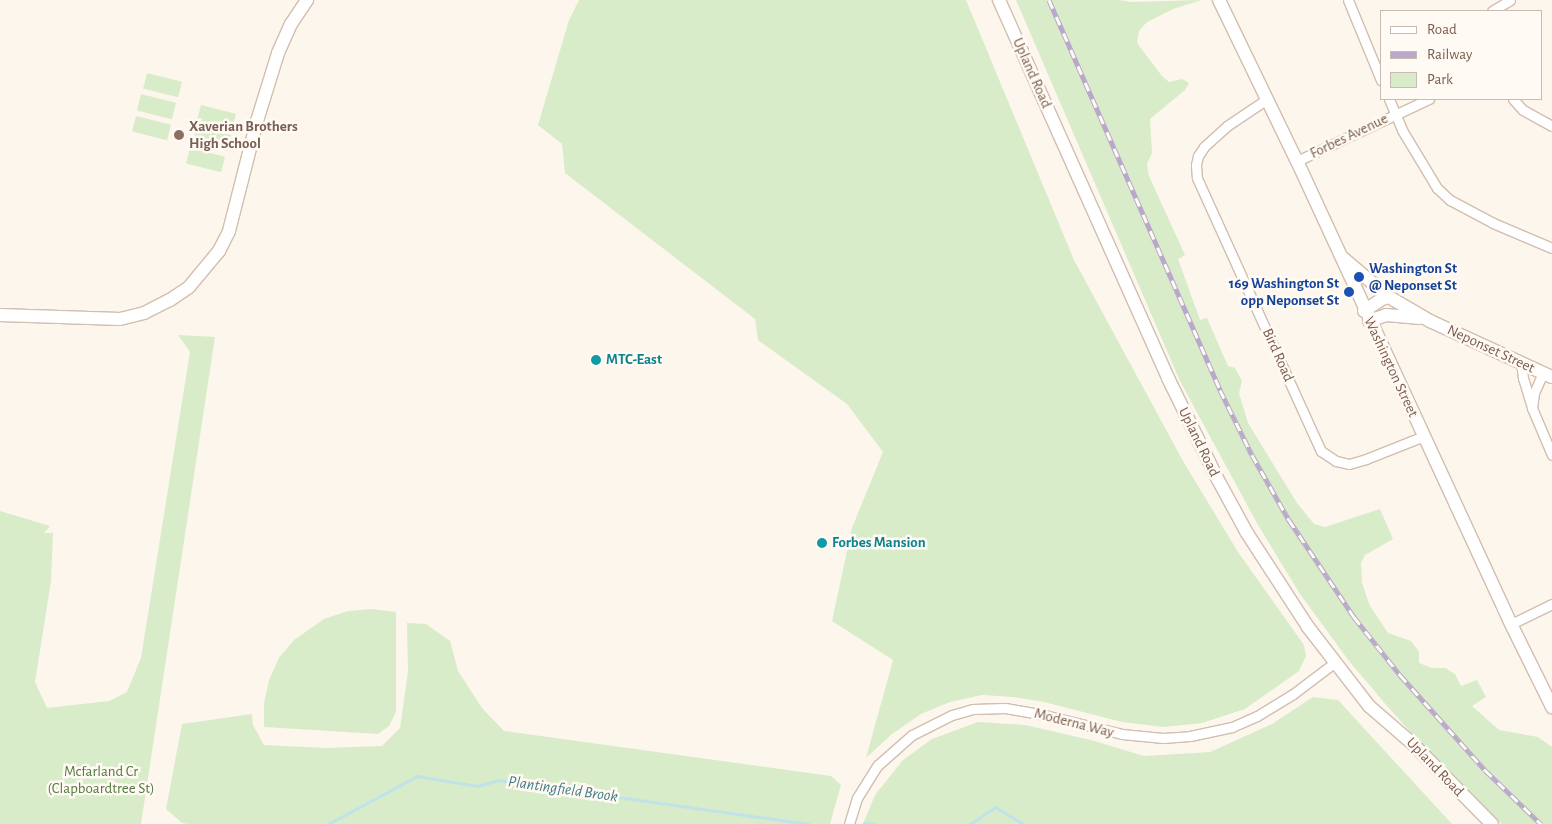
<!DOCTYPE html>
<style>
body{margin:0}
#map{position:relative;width:1552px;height:824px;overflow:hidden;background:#fdf6ec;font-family:"Alegreya Sans",sans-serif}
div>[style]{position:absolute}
.green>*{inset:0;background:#d8ecc9;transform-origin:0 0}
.stream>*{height:3px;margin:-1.5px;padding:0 1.5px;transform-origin:1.5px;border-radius:1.5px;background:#bfe3e8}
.roads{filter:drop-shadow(1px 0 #d1beb0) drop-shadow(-1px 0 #d1beb0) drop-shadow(0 1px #d1beb0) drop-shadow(0 -1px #d1beb0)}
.street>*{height:9px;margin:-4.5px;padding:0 4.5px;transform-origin:4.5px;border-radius:4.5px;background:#fff}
.secondary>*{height:12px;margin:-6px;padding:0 6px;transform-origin:6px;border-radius:6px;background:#fff}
.rail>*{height:5px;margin-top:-2.5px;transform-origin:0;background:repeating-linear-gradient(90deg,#fffaf3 0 9px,#b9a8c9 0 18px);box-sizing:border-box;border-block:1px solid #b9a8c9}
.dots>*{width:14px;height:14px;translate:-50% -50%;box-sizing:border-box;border:2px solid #fffaf3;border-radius:50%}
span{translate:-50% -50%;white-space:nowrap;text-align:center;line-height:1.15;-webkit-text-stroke:5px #fffaf3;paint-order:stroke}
.street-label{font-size:15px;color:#7a5c4d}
.education-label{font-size:15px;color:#785e54;font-weight:700}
.left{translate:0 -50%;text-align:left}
.transit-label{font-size:15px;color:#164399;font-weight:700}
.right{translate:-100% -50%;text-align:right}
.culture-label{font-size:15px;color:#0d838f;font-weight:700}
.park-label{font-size:15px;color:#537a41}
.water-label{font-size:16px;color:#437c86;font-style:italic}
.legend{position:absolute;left:1380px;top:10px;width:162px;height:90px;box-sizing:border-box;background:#fffaf3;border:1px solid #cabbb1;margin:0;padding:6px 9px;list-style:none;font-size:15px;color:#7a5c4d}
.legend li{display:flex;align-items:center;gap:10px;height:25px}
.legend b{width:25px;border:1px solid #cabbb1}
</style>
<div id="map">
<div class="green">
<div style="clip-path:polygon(579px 0,966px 0,1074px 260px,1183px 461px,1238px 552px,1304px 645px,1306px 656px,1299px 671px,1245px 709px,1202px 723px,1163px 727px,1122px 722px,1044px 702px,1013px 697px,982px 695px,950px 702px,921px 714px,892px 734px,866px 758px,893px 660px,832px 621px,852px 528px,883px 452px,847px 404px,758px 340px,755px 319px,565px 173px,562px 144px,538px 125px,569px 20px)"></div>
<div style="clip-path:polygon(1016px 0,1119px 0,1132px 2px,1202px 0,1173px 9px,1147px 22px,1139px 31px,1137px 43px,1162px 76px,1169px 82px,1182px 79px,1189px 83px,1185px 90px,1150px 119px,1152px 153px,1147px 164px,1149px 176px,1185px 255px,1178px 259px,1200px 320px,1207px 318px,1228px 366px,1235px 368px,1242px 381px,1239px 393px,1248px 423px,1297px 503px,1314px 524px,1325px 527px,1380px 509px,1393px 539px,1365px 555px,1361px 563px,1362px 583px,1370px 606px,1388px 633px,1411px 641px,1419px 652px,1419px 663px,1432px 668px,1445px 668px,1455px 674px,1461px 686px,1477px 680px,1486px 697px,1472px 706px,1499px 730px,1538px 737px,1552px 747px,1552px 824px,1502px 824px,1452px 778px,1388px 707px,1349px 661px,1300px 594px,1258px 525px,1180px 381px)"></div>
<div style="left:147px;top:73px;width:36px;height:16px;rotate:14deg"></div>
<div style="left:141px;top:94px;width:36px;height:17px;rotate:14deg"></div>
<div style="left:201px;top:105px;width:36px;height:16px;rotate:14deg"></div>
<div style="left:136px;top:116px;width:36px;height:16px;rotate:14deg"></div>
<div style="left:196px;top:127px;width:36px;height:16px;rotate:13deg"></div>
<div style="left:190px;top:148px;width:36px;height:16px;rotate:14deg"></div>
<div style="clip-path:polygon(178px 335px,215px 337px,141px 824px,0 824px,0 511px,50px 526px,44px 533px,53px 533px,51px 581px,35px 682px,47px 708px,109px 701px,127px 692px,141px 658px,190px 352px)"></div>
<div style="clip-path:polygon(372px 609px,396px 612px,396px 712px,389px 726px,378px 734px,264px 727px,264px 703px,269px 680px,279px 658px,294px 640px,324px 619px,348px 611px)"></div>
<div style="clip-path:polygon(407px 623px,426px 624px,450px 641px,458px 671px,482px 708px,504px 731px,831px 776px,841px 785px,830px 824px,188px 824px,182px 823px,166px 809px,182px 724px,252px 714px,253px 725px,264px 745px,326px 748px,382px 746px,400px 728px,408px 672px)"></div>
<div style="clip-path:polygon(1313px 697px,1338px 700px,1452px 824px,863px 824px,875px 795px,903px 760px,932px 739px,978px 722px,1025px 725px,1091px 740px,1144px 756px,1210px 752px,1272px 724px)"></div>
</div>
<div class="stream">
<div style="left:864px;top:823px;width:10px;rotate:6deg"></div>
<div style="left:328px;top:824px;width:101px;rotate:-28.3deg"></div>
<div style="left:417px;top:776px;width:61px;rotate:9.5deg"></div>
<div style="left:477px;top:786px;width:23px;rotate:-15deg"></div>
<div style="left:499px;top:780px;width:313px;rotate:8.1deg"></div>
<div style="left:970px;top:824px;width:30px;rotate:-34deg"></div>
<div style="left:995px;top:807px;width:33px;rotate:31deg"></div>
</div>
<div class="roads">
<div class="street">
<div style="left:1348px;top:0;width:87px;rotate:67.6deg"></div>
<div style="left:1492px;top:11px;width:21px;rotate:-31deg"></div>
<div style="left:1267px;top:99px;width:48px;rotate:146deg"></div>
<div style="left:1227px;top:126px;width:31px;rotate:138deg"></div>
<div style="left:1204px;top:147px;width:11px;rotate:124deg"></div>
<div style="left:1198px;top:156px;width:9px;rotate:103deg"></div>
<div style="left:1196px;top:165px;width:13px;rotate:86deg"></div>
<div style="left:1197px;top:178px;width:300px;rotate:65.6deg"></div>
<div style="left:1321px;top:451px;width:18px;rotate:34deg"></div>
<div style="left:1336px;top:461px;width:13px;rotate:13deg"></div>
<div style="left:1349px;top:464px;width:18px;rotate:-16deg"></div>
<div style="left:1366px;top:459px;width:62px;rotate:-21.6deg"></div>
<div style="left:1389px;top:99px;width:34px;rotate:67deg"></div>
<div style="left:1402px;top:130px;width:68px;rotate:58.9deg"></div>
<div style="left:1437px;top:188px;width:18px;rotate:43deg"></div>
<div style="left:1450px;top:200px;width:49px;rotate:28.1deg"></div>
<div style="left:1493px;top:223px;width:64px;rotate:23deg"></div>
<div style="left:1513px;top:99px;width:15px;rotate:48deg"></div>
<div style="left:1523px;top:110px;width:33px;rotate:29deg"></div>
<div style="left:1297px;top:161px;width:146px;rotate:-25.2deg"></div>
<div style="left:1521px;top:362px;width:16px;rotate:83deg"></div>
<div style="left:1523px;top:378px;width:31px;rotate:73deg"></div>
<div style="left:1532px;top:408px;width:15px;rotate:-82deg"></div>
<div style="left:1534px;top:393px;width:22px;rotate:-66deg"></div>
<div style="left:1532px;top:408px;width:51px;rotate:66.9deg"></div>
<div style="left:1511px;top:624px;width:46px;rotate:-26deg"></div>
<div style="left:849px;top:824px;width:27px;rotate:-73deg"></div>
<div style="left:857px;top:798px;width:39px;rotate:-58deg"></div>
<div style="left:878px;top:765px;width:45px;rotate:-41.4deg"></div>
<div style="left:912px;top:735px;width:45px;rotate:-26.6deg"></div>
<div style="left:952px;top:715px;width:22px;rotate:-16deg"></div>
<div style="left:973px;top:709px;width:32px;rotate:-2deg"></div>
<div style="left:1005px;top:708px;width:41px;rotate:9.9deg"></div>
<div style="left:1045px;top:715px;width:79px;rotate:13.9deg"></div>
<div style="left:1122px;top:734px;width:41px;rotate:5.6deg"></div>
<div style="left:1163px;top:738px;width:27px;rotate:-4deg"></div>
<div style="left:1190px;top:736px;width:43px;rotate:-12.1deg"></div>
<div style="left:1232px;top:727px;width:27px;rotate:-24deg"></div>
<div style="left:1257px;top:716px;width:42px;rotate:-31.4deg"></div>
<div style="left:1293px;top:694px;width:51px;rotate:-37.1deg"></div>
</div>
<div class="secondary">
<div style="left:999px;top:0;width:414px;rotate:65.9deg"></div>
<div style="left:1168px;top:378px;width:111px;rotate:63.9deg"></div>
<div style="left:1217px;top:478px;width:63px;rotate:61.4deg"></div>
<div style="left:1247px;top:533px;width:112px;rotate:57deg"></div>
<div style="left:1308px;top:627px;width:100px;rotate:52.3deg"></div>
<div style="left:1369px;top:706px;width:60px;rotate:40.9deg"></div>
<div style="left:1414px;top:745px;width:111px;rotate:45.4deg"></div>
<div style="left:1219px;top:0;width:179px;rotate:64.2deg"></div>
<div style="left:1297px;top:161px;width:510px;rotate:65.19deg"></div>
<div style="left:1511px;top:624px;width:93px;rotate:63.7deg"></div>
<div style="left:1343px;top:258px;width:60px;rotate:40.3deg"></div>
<div style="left:1389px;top:297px;width:48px;rotate:30.3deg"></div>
<div style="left:1430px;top:321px;width:134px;rotate:24.7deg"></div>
<div style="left:1364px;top:311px;width:22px;rotate:-34deg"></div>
<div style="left:1382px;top:299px;width:7px;rotate:-16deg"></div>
<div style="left:0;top:315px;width:120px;rotate:1.9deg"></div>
<div style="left:120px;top:319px;width:25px;rotate:-14deg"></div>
<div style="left:144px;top:313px;width:29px;rotate:-27deg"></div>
<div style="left:170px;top:300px;width:23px;rotate:-34deg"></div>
<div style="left:189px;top:287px;width:47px;rotate:-50.2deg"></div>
<div style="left:219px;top:251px;width:22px;rotate:-63deg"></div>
<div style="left:229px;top:231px;width:114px;rotate:-75.7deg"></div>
<div style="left:257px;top:121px;width:71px;rotate:-72.8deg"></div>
<div style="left:278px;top:53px;width:32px;rotate:-66deg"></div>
<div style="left:291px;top:24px;width:29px;rotate:-56deg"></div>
<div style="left:1369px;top:321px;width:18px;rotate:-19deg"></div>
<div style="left:1386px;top:315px;width:34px;rotate:5deg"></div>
</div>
</div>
<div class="rail">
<div style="left:1049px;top:0;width:426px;rotate:66.3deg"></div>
<div style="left:1220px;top:390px;width:72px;rotate:63.8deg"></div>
<div style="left:1252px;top:455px;width:75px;rotate:60.4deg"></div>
<div style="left:1289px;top:520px;width:117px;rotate:56.2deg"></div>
<div style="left:1354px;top:617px;width:74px;rotate:51.6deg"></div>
<div style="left:1400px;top:675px;width:127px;rotate:48.2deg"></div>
<div style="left:1485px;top:770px;width:78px;rotate:44deg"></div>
</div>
<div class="dots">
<div style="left:179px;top:135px;background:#8d6e63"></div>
<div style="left:1359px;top:277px;background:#1a4fb4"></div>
<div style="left:1349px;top:292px;background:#1a4fb4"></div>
<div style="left:596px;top:360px;background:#0f9aa8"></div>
<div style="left:822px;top:543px;background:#0f9aa8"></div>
</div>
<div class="street-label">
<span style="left:1032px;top:73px;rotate:66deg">Upland Road</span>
<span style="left:1349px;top:136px;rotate:-26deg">Forbes Avenue</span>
<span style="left:1491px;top:349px;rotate:25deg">Neponset Street</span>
<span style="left:1278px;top:355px;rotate:66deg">Bird Road</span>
<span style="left:1391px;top:367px;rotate:65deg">Washington Street</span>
<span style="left:1199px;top:442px;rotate:64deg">Upland Road</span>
<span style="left:1074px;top:723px;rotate:14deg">Moderna Way</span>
<span style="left:1435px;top:767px;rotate:46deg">Upland Road</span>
</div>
<div class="education-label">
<span class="left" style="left:189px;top:135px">Xaverian Brothers<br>High School</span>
</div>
<div class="transit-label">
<span class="left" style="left:1369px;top:277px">Washington St<br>@ Neponset St</span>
<span class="right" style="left:1339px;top:292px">169 Washington St<br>opp Neponset St</span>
</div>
<div class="culture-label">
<span class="left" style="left:606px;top:360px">MTC-East</span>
<span class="left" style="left:832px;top:543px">Forbes Mansion</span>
</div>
<div class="park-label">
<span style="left:101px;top:780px">Mcfarland Cr<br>(Clapboardtree St)</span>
</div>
<div class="water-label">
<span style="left:563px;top:789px;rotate:8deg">Plantingfield Brook</span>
</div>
<ul class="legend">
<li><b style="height:6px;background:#fff"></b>Road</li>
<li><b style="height:6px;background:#b9a8c9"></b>Railway</li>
<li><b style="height:14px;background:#d8ecc9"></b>Park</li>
</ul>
</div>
